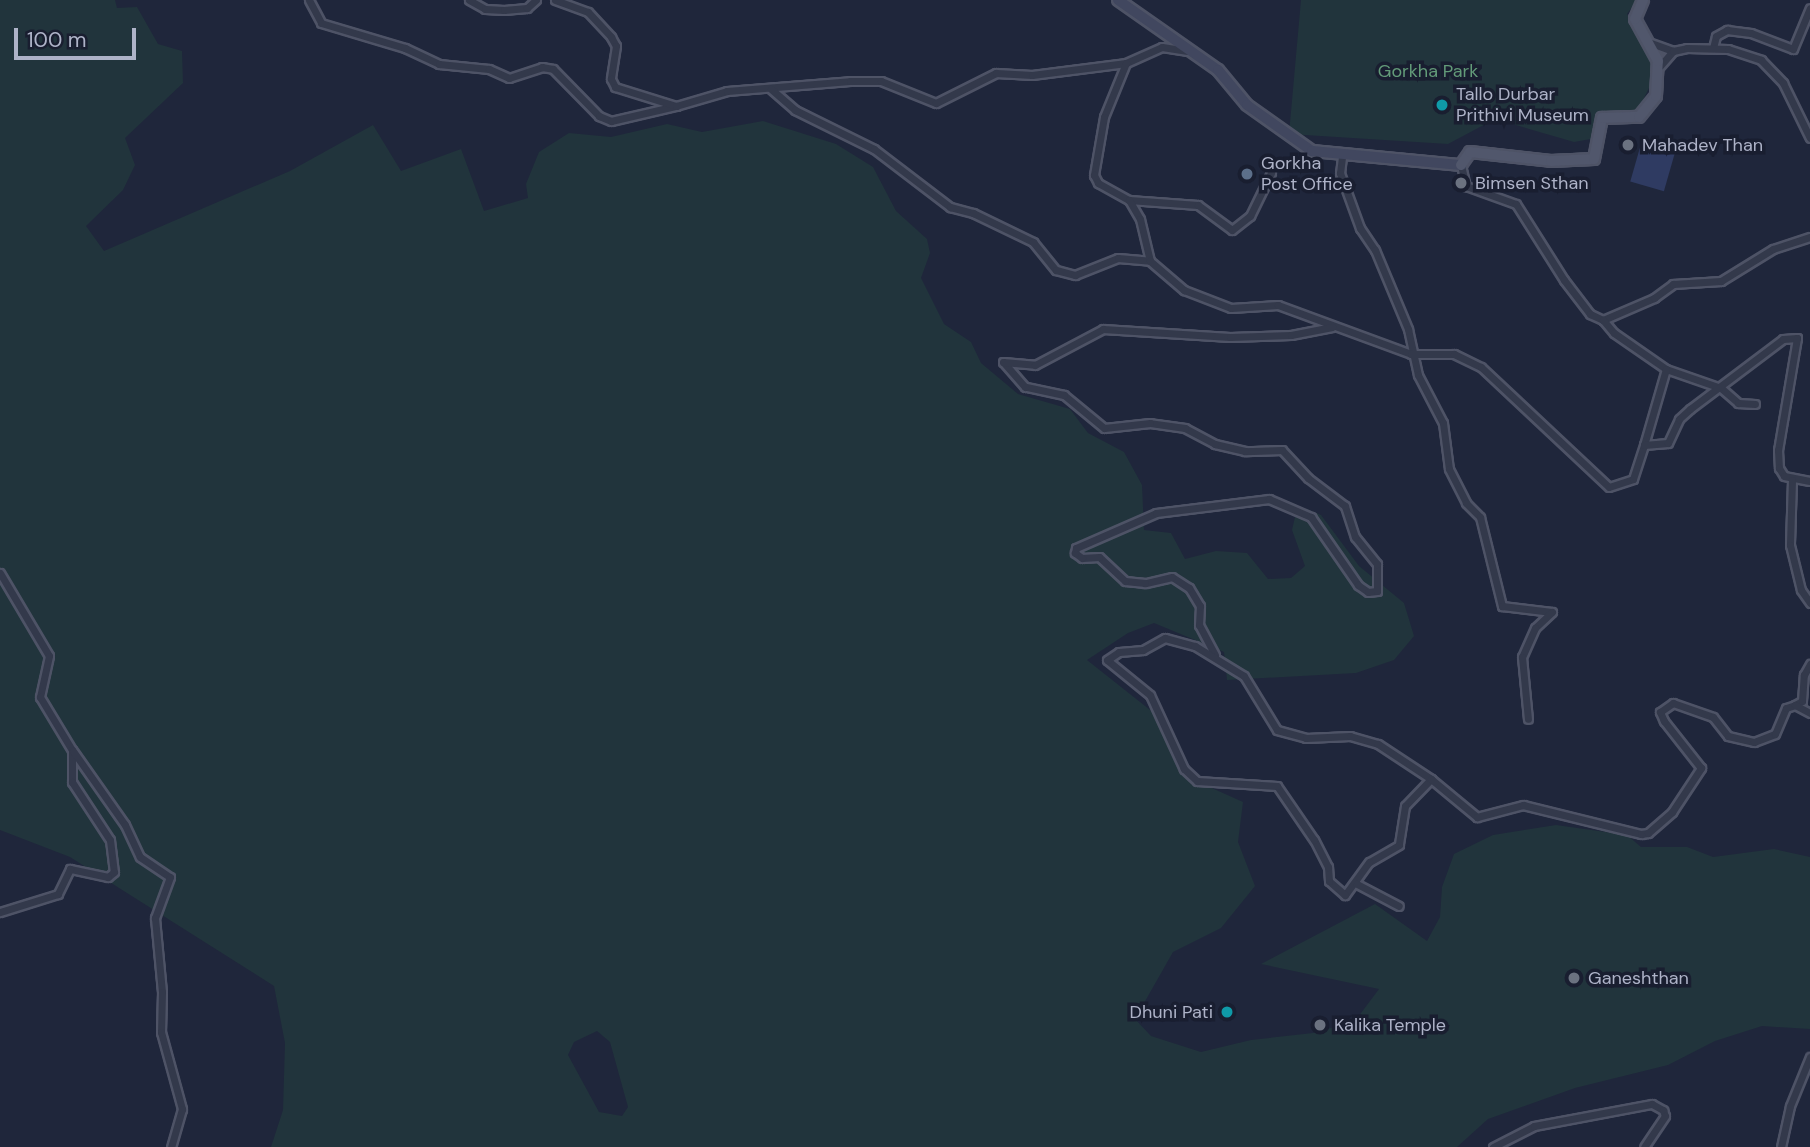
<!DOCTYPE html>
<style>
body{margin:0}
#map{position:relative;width:1810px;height:1147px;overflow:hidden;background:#1f263b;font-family:"DM Sans",sans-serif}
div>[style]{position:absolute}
.green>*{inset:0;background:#21343c}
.water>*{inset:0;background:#2f3b62;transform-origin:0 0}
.roads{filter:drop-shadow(2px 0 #4e5366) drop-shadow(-2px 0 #4e5366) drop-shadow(0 2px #4e5366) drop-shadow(0 -2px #4e5366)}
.street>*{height:7px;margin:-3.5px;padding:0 3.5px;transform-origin:3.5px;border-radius:3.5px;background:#33394b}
.secondary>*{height:10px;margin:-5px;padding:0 5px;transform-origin:5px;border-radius:5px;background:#41475f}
.primary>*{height:10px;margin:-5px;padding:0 5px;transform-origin:5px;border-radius:5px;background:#51576c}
.dots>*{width:19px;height:19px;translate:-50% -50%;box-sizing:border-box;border:4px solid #191e30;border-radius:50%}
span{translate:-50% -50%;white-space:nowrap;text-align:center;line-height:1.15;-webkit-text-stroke:7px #191e30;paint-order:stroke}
.park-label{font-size:18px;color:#639b79}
.poi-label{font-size:18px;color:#aeb3c8}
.left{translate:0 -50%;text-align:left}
.right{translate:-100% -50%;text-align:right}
.scale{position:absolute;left:14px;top:28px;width:122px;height:32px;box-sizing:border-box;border:4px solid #aeb3c8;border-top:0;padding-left:9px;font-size:21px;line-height:24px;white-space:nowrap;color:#aeb3c8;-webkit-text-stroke:5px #191e30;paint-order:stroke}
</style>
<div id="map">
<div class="green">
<div style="clip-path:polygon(evenodd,0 0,115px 0,117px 8px,137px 7px,158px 44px,182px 51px,183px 83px,125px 138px,135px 165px,123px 190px,86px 226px,104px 251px,290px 171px,373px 125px,401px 171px,461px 149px,484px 211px,528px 198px,526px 184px,539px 152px,569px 133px,611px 137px,667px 124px,702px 132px,763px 121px,836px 144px,873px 167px,896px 211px,927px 239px,930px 253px,921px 278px,944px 324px,971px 342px,981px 363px,1018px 394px,1070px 409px,1088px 433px,1124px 452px,1142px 485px,1144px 530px,1171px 533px,1185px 559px,1216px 551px,1247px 553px,1268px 579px,1291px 578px,1305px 566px,1292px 530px,1296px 513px,1307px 509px,1321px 515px,1359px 566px,1404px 603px,1414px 636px,1394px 660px,1356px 673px,1227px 680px,1224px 652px,1154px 623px,1128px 633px,1087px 660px,1159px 717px,1185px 776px,1243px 802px,1238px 842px,1255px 886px,1221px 928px,1173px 952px,1135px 1019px,1151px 1036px,1201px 1052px,1251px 1040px,1313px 1033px,1355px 1021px,1379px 989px,1261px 964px,1375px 904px,1427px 941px,1440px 917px,1442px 887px,1454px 854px,1493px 835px,1556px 825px,1627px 835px,1641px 847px,1687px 847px,1713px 857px,1774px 849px,1810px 857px,1810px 1029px,1762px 1026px,1715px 1041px,1668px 1065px,1575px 1088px,1488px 1119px,1457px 1147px,271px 1147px,283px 1110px,285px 1043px,274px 986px,70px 857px,0 830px,0 0,597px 1031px,610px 1042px,628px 1107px,622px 1116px,599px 1112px,568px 1055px,574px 1042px,597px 1031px)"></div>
<div style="clip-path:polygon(1301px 0,1637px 0,1627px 14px,1652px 58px,1653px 80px,1636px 114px,1598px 112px,1591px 139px,1574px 142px,1495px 119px,1448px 144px,1289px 134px)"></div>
</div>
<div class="water">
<div style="left:1641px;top:144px;width:35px;height:39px;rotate:16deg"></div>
</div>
<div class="roads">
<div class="street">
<div style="left:309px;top:0;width:26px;rotate:62deg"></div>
<div style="left:321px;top:23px;width:88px;rotate:16.6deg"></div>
<div style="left:405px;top:48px;width:38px;rotate:25deg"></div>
<div style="left:439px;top:64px;width:50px;rotate:5.7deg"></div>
<div style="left:489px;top:69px;width:22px;rotate:24deg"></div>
<div style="left:509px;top:78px;width:35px;rotate:-18deg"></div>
<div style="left:542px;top:67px;width:11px;rotate:10deg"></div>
<div style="left:553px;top:69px;width:66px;rotate:45.6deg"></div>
<div style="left:599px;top:116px;width:13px;rotate:23deg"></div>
<div style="left:611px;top:121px;width:67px;rotate:-13deg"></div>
<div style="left:469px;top:0;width:18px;rotate:29deg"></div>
<div style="left:485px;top:9px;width:19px;rotate:3deg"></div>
<div style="left:504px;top:10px;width:23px;rotate:-5deg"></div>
<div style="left:527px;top:8px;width:12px;rotate:-42deg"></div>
<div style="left:555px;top:0;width:35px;rotate:20deg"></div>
<div style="left:588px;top:12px;width:34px;rotate:47deg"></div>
<div style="left:611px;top:37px;width:10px;rotate:61deg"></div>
<div style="left:616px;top:46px;width:33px;rotate:99deg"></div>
<div style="left:611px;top:79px;width:9px;rotate:63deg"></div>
<div style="left:615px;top:87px;width:64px;rotate:17.3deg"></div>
<div style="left:676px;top:106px;width:53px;rotate:-16.4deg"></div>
<div style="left:727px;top:91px;width:123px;rotate:-4.6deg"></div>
<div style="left:850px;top:81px;width:31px"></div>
<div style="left:881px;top:81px;width:59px;rotate:21.8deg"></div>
<div style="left:936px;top:103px;width:67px;rotate:-26.6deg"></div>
<div style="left:996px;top:73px;width:36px;rotate:3deg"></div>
<div style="left:1032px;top:75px;width:95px;rotate:-7.3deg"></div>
<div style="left:1126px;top:63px;width:39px;rotate:-24deg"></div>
<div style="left:1162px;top:47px;width:26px;rotate:9deg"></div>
<div style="left:1651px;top:43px;width:23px;rotate:20deg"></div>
<div style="left:1713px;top:48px;width:12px;rotate:-76deg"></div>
<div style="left:1716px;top:36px;width:13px;rotate:-29deg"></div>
<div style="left:1727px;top:30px;width:24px;rotate:7deg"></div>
<div style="left:1751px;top:33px;width:45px;rotate:20.9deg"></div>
<div style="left:1793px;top:49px;width:44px;rotate:-67.5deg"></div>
<div style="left:1126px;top:63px;width:58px;rotate:112.2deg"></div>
<div style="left:1104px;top:117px;width:59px;rotate:99.8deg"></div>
<div style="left:1094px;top:175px;width:9px;rotate:63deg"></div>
<div style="left:1098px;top:183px;width:35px;rotate:29deg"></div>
<div style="left:1129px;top:200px;width:69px;rotate:4.1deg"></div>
<div style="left:1198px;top:205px;width:42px;rotate:36.3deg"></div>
<div style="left:1232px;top:230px;width:23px;rotate:-38deg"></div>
<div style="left:1250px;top:216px;width:48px;rotate:-64deg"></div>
<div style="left:1660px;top:66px;width:20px;rotate:-49deg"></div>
<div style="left:1673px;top:51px;width:14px;rotate:-12deg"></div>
<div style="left:1687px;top:48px;width:41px;rotate:1.4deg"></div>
<div style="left:1728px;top:49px;width:35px;rotate:18deg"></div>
<div style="left:1761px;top:60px;width:32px;rotate:46deg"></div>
<div style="left:1783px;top:83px;width:61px;rotate:63.9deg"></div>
<div style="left:771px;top:89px;width:32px;rotate:41deg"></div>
<div style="left:795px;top:110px;width:88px;rotate:26.3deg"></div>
<div style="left:874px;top:149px;width:96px;rotate:37.3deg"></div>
<div style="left:950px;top:207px;width:24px;rotate:15deg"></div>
<div style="left:973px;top:213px;width:67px;rotate:25.8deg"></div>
<div style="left:1033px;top:242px;width:36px;rotate:51deg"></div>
<div style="left:1056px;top:270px;width:20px;rotate:15deg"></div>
<div style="left:1075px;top:275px;width:46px;rotate:-21.6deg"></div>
<div style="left:1118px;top:258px;width:32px;rotate:5deg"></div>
<div style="left:1342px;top:157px;width:16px;rotate:97deg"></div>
<div style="left:1340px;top:173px;width:59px;rotate:70deg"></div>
<div style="left:1360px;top:228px;width:27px;rotate:56deg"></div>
<div style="left:1375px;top:250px;width:86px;rotate:67.3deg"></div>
<div style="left:1408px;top:329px;width:47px;rotate:77.7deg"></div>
<div style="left:1418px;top:375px;width:54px;rotate:62.5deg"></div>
<div style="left:1443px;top:423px;width:46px;rotate:82.6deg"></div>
<div style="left:1449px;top:469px;width:38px;rotate:63deg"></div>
<div style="left:1466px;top:503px;width:20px;rotate:45deg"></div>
<div style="left:1480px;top:517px;width:92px;rotate:76.1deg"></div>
<div style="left:1502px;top:606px;width:50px;rotate:6.8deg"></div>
<div style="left:1552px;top:612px;width:23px;rotate:137deg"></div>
<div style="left:1535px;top:628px;width:32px;rotate:114deg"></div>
<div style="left:1522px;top:657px;width:62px;rotate:84.5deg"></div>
<div style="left:1461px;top:165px;width:22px;rotate:77deg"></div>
<div style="left:1466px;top:186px;width:53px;rotate:19.8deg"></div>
<div style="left:1516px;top:204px;width:90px;rotate:57.7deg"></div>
<div style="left:1564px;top:280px;width:43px;rotate:52.6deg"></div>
<div style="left:1590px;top:314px;width:14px;rotate:25deg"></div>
<div style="left:1603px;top:320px;width:56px;rotate:-23.3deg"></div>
<div style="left:1654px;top:298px;width:24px;rotate:-36deg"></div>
<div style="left:1673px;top:284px;width:48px;rotate:-3.6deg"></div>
<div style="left:1721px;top:281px;width:61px;rotate:-31.6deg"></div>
<div style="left:1773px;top:249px;width:39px;rotate:-18deg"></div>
<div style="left:1129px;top:200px;width:22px;rotate:60deg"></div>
<div style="left:1140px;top:219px;width:43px;rotate:76.6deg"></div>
<div style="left:1150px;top:261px;width:45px;rotate:40.5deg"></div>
<div style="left:1184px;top:290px;width:50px;rotate:21deg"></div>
<div style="left:1231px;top:308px;width:47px;rotate:-3.7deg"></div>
<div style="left:1278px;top:305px;width:142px;rotate:20.2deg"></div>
<div style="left:1411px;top:354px;width:43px"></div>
<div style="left:1454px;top:354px;width:30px;rotate:26deg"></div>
<div style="left:1481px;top:367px;width:175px;rotate:43.2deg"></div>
<div style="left:1609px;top:487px;width:25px;rotate:-18deg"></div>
<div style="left:1633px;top:479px;width:36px;rotate:-72deg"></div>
<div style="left:1603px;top:320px;width:17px;rotate:50deg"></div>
<div style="left:1614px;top:333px;width:63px;rotate:34.7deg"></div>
<div style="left:1666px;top:369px;width:58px;rotate:19.1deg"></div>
<div style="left:1721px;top:388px;width:23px;rotate:41deg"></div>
<div style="left:1738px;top:403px;width:17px;rotate:3deg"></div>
<div style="left:1666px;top:369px;width:79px;rotate:106.1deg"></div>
<div style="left:1644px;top:445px;width:24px;rotate:-5deg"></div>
<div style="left:1668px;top:443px;width:26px;rotate:-65deg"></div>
<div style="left:1679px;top:419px;width:15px;rotate:-42deg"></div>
<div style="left:1690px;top:409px;width:116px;rotate:-37deg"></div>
<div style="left:1783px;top:339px;width:14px;rotate:-4deg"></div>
<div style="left:1797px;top:338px;width:114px;rotate:99.6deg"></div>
<div style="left:1778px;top:450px;width:18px;rotate:87deg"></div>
<div style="left:1779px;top:468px;width:9px;rotate:58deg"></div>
<div style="left:1784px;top:476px;width:26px;rotate:11deg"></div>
<div style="left:1792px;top:480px;width:65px;rotate:91.8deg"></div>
<div style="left:1790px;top:545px;width:46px;rotate:76.3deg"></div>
<div style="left:1801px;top:590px;width:16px;rotate:55deg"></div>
<div style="left:0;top:573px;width:96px;rotate:59.4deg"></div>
<div style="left:49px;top:656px;width:42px;rotate:102.4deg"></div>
<div style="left:40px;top:697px;width:62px;rotate:58.9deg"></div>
<div style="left:72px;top:750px;width:32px;rotate:90deg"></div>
<div style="left:72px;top:782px;width:69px;rotate:56.8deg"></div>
<div style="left:110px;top:840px;width:32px;rotate:83deg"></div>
<div style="left:114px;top:872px;width:8px;rotate:140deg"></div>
<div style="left:108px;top:877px;width:39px;rotate:-168deg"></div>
<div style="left:70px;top:869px;width:28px;rotate:116deg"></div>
<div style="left:58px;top:894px;width:61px;rotate:162.8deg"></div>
<div style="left:1215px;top:655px;width:34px;rotate:-118deg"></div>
<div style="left:1199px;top:625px;width:19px;rotate:-87deg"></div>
<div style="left:1200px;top:606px;width:21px;rotate:-121deg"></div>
<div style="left:1189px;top:588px;width:20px;rotate:-147deg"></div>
<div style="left:1172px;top:577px;width:28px;rotate:167deg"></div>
<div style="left:1145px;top:583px;width:20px;rotate:-174deg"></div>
<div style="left:1125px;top:581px;width:35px;rotate:-137deg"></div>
<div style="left:1099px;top:557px;width:17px;rotate:177deg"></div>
<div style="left:1082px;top:558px;width:9px;rotate:-144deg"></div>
<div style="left:1075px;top:553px;width:5px;rotate:-79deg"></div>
<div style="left:1076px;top:548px;width:87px;rotate:-23.6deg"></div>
<div style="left:1156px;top:513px;width:114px;rotate:-7.1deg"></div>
<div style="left:1269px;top:499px;width:46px;rotate:23.2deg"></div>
<div style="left:1311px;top:517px;width:83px;rotate:55.3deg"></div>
<div style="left:1358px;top:585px;width:12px;rotate:35deg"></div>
<div style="left:1368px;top:592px;width:9px;rotate:-6deg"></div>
<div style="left:1377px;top:591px;width:27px;rotate:-90deg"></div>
<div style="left:1377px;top:564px;width:35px;rotate:-129deg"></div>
<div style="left:1355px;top:537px;width:33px;rotate:-108deg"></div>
<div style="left:1345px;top:506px;width:46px;rotate:-142.9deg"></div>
<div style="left:1308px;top:478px;width:38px;rotate:-133deg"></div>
<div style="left:1282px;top:450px;width:37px;rotate:178deg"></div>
<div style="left:1245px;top:451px;width:31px;rotate:-167deg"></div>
<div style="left:1215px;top:444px;width:34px;rotate:-152deg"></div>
<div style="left:1185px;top:428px;width:35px;rotate:-172deg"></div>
<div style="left:1150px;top:423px;width:46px;rotate:173.8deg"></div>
<div style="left:1104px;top:428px;width:52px;rotate:-140.5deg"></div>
<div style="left:1064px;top:395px;width:40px;rotate:-168deg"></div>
<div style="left:1025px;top:387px;width:33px;rotate:-131deg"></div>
<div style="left:1003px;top:362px;width:32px;rotate:5deg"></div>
<div style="left:1035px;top:365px;width:77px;rotate:-27.9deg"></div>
<div style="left:1103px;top:329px;width:127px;rotate:3.6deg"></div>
<div style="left:1230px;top:337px;width:61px;rotate:-1.9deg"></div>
<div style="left:1291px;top:335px;width:42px;rotate:-11deg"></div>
<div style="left:1795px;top:705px;width:8px;rotate:-30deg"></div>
<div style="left:1802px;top:701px;width:26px;rotate:-86deg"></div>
<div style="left:1804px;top:675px;width:13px;rotate:-61deg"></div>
<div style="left:73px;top:751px;width:90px;rotate:54.9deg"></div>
<div style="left:125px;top:825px;width:35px;rotate:65deg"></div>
<div style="left:140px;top:857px;width:36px;rotate:34deg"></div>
<div style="left:170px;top:877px;width:44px;rotate:110.1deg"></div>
<div style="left:155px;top:918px;width:74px;rotate:84.6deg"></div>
<div style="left:162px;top:992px;width:40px;rotate:91.4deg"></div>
<div style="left:161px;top:1032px;width:80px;rotate:74.7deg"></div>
<div style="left:182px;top:1109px;width:40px;rotate:106deg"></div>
<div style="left:1431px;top:779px;width:37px;rotate:134deg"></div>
<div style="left:1405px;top:806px;width:39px;rotate:99deg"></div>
<div style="left:1399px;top:845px;width:34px;rotate:150deg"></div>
<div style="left:1369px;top:862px;width:41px;rotate:126deg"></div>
<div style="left:1345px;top:895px;width:21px;rotate:-139deg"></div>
<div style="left:1329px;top:881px;width:14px;rotate:-94deg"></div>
<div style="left:1328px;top:867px;width:30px;rotate:-117deg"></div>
<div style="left:1314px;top:840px;width:65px;rotate:-124.4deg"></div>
<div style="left:1277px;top:786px;width:80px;rotate:-176.4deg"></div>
<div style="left:1197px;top:781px;width:18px;rotate:-137deg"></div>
<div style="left:1184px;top:769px;width:81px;rotate:-114.7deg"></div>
<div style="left:1150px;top:695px;width:55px;rotate:-140.9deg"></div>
<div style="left:1107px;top:660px;width:14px;rotate:-34deg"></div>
<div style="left:1119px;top:652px;width:24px;rotate:-5deg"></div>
<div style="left:1143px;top:650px;width:25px;rotate:-29deg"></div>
<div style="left:1165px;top:638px;width:31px;rotate:15deg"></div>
<div style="left:1195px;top:646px;width:57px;rotate:31.5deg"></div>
<div style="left:1244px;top:676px;width:63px;rotate:58.6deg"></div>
<div style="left:1277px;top:730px;width:30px;rotate:15deg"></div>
<div style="left:1306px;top:738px;width:44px;rotate:-2.6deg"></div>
<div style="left:1350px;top:736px;width:29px;rotate:16deg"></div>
<div style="left:1378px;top:744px;width:64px;rotate:33.4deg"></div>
<div style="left:1431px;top:779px;width:60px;rotate:39.6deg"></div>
<div style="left:1477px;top:817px;width:48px;rotate:-14.6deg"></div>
<div style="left:1523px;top:805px;width:122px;rotate:13.8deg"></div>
<div style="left:1641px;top:834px;width:7px;rotate:-8deg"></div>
<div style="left:1648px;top:833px;width:32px;rotate:-41deg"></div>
<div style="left:1672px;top:812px;width:53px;rotate:-56.6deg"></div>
<div style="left:1701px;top:768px;width:60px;rotate:-128.2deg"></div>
<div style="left:1664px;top:721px;width:10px;rotate:-114deg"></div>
<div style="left:1660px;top:712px;width:16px;rotate:-35deg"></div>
<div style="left:1673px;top:703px;width:42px;rotate:19.3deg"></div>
<div style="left:1713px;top:717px;width:24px;rotate:52deg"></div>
<div style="left:1728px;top:736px;width:27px;rotate:13deg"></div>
<div style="left:1754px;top:742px;width:22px;rotate:-21deg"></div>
<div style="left:1775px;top:734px;width:28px;rotate:-67deg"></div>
<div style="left:1786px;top:708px;width:9px;rotate:-18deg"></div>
<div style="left:1795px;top:705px;width:17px;rotate:28deg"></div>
<div style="left:1357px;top:884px;width:47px;rotate:27.6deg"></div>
<div style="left:1493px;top:1147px;width:46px;rotate:-27.1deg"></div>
<div style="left:1534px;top:1126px;width:120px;rotate:-10.6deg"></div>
<div style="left:1652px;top:1104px;width:13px;rotate:29deg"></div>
<div style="left:1663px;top:1110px;width:6px;rotate:72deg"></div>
<div style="left:1665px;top:1116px;width:37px;rotate:124deg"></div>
<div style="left:1781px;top:1147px;width:42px;rotate:-77.6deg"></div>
<div style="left:1790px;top:1106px;width:53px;rotate:-67.8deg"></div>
</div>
<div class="secondary">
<div style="left:1118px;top:0;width:122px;rotate:35deg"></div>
<div style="left:1218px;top:70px;width:45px;rotate:50.4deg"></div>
<div style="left:1247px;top:105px;width:80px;rotate:35.3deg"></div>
<div style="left:1312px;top:151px;width:150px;rotate:5.4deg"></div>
</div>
<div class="primary">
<div style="left:1461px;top:165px;width:16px;rotate:-55deg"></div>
<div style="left:1470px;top:152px;width:81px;rotate:6.3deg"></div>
<div style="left:1551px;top:161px;width:43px;rotate:-2.7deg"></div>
<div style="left:1594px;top:159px;width:42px;rotate:-79deg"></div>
<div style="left:1602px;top:118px;width:37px;rotate:-2deg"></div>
<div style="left:1639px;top:117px;width:27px;rotate:-51deg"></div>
<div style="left:1656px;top:96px;width:35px;rotate:-87deg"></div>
<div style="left:1658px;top:61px;width:48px;rotate:-118.7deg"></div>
<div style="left:1635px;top:19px;width:21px;rotate:-67deg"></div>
</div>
</div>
<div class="dots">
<div style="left:1442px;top:105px;background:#0f9aa8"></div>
<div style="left:1628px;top:145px;background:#6b7280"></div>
<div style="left:1247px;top:174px;background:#5c6f8a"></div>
<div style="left:1461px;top:183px;background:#6b7280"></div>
<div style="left:1574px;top:978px;background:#6b7280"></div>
<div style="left:1227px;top:1012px;background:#0f9aa8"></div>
<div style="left:1320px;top:1025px;background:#6b7280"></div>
</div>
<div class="park-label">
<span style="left:1428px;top:71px">Gorkha Park</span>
</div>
<div class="poi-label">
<span class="left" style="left:1456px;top:105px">Tallo Durbar<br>Prithivi Museum</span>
<span class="left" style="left:1642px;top:145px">Mahadev Than</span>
<span class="left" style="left:1261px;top:174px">Gorkha<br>Post Office</span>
<span class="left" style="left:1475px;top:183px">Bimsen Sthan</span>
<span class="left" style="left:1588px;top:978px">Ganeshthan</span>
<span class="right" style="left:1213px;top:1012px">Dhuni Pati</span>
<span class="left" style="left:1334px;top:1025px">Kalika Temple</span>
</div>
<div class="scale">100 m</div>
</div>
